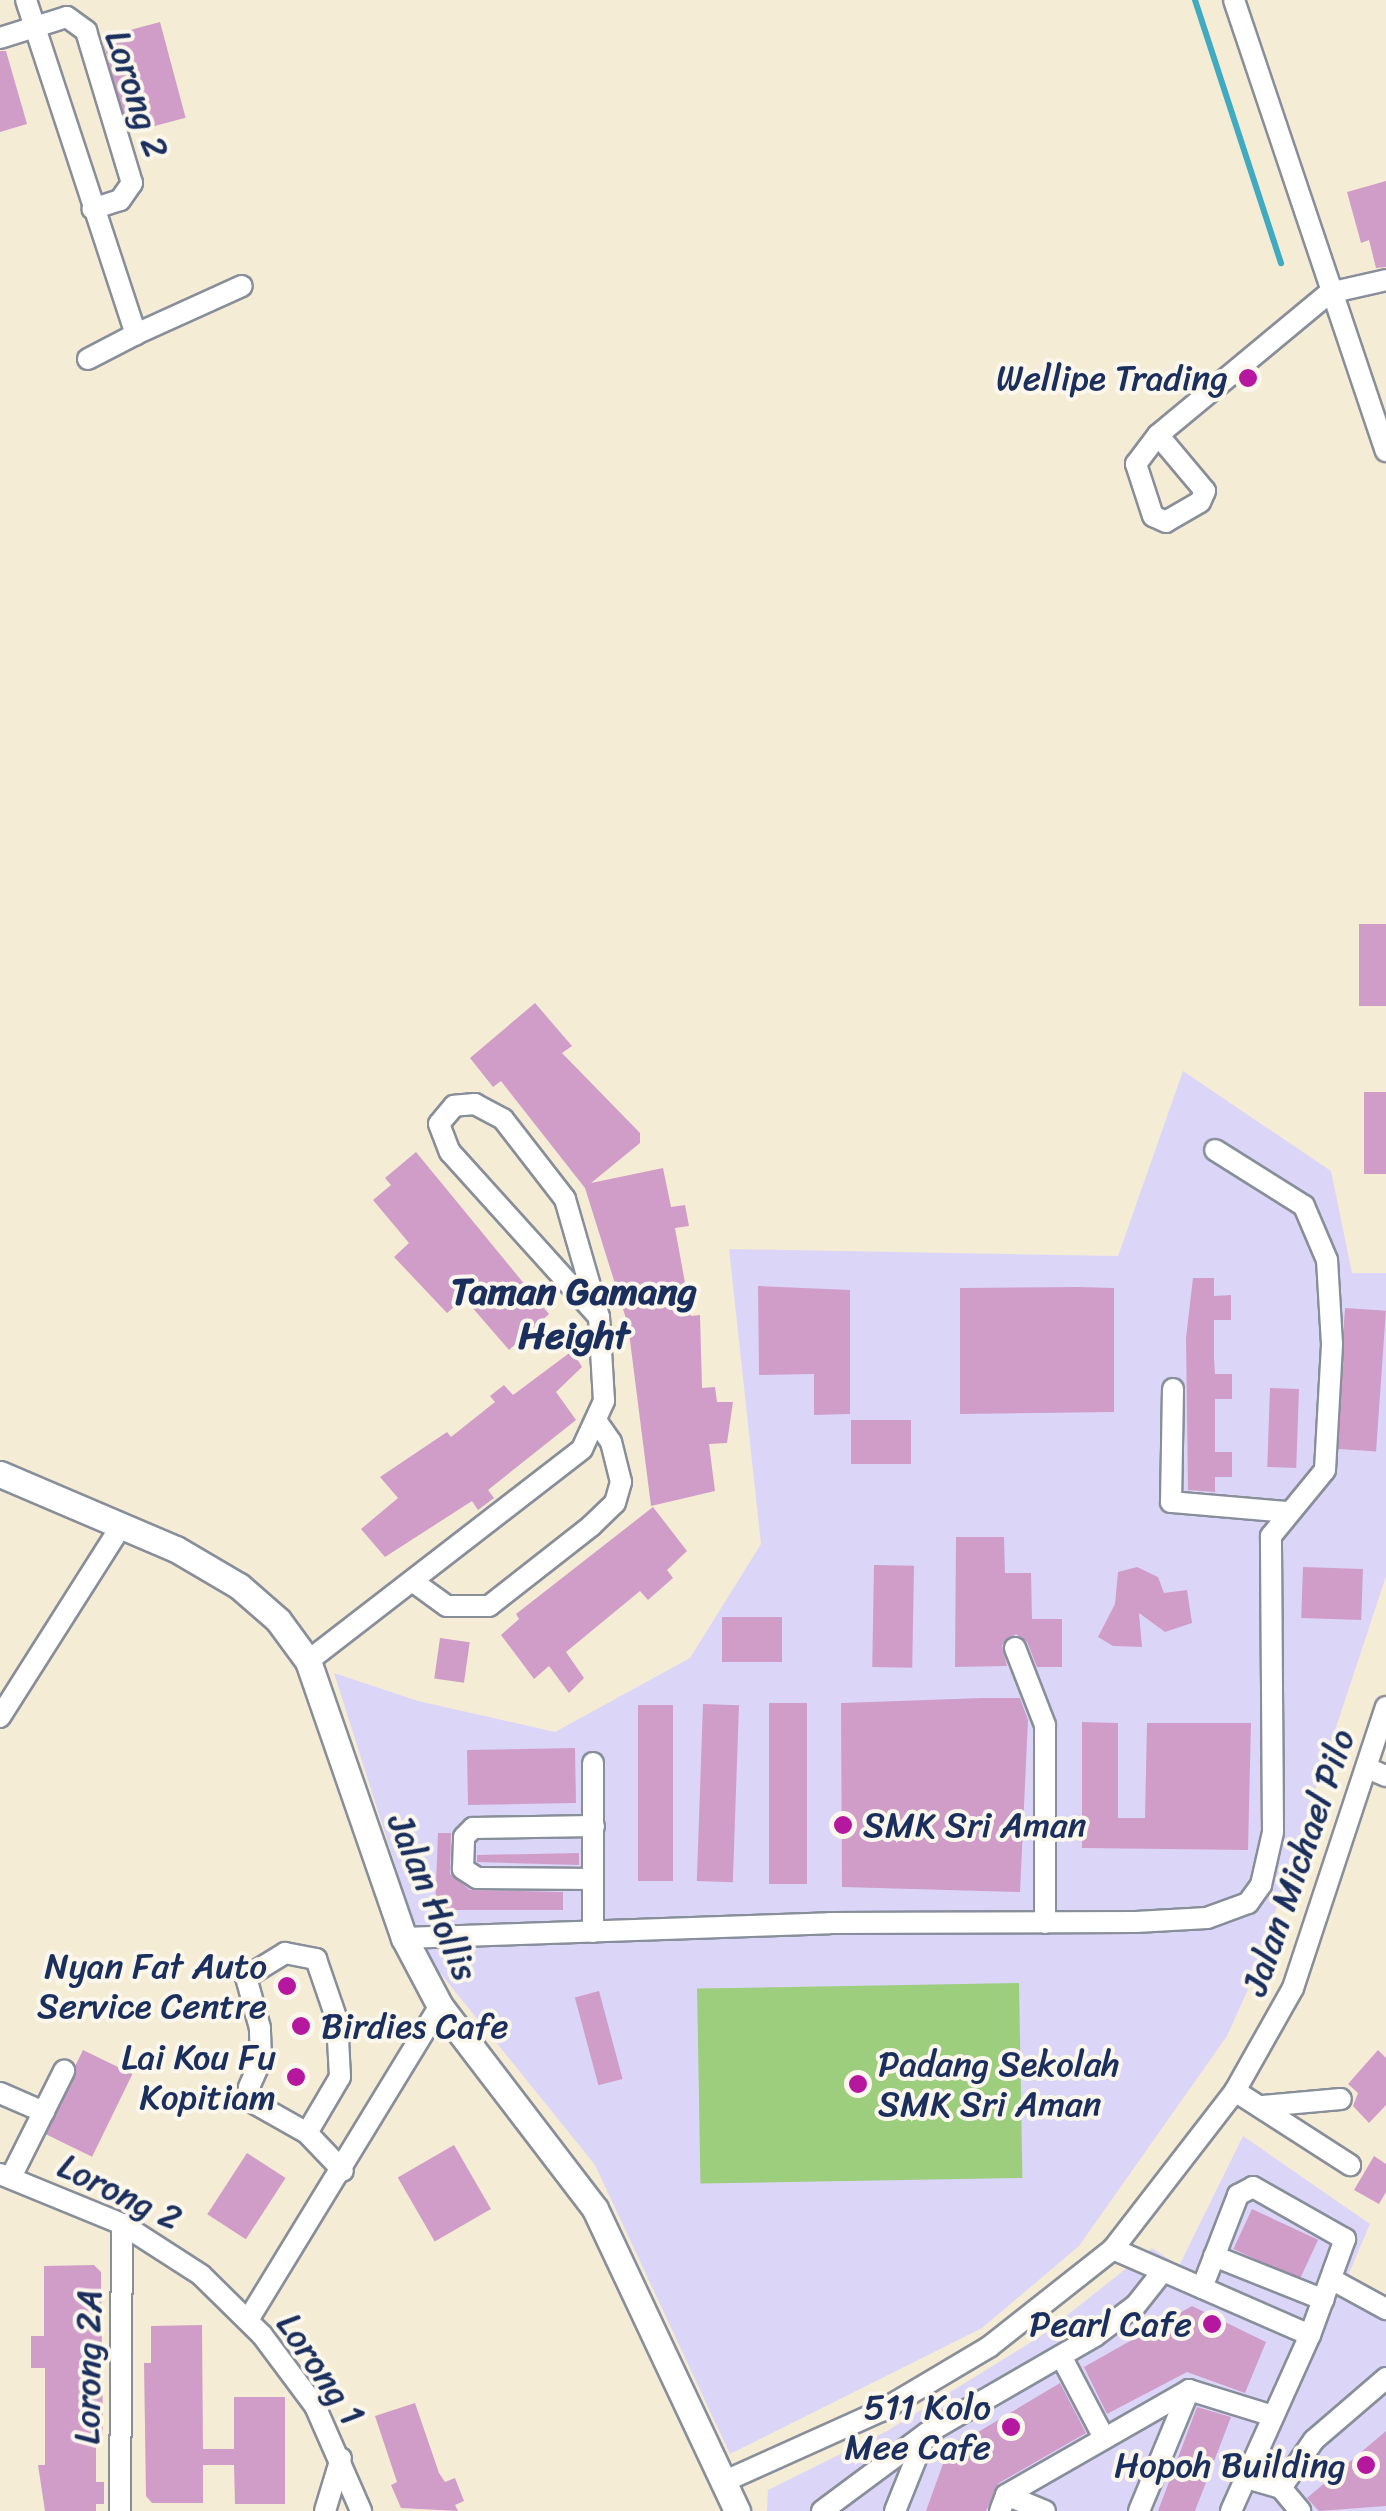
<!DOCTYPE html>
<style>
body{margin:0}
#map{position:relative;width:1386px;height:2511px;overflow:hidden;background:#f5ecd6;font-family:Sriracha,sans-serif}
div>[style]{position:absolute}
.built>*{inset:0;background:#dbd6f7}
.green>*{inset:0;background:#9cce7e;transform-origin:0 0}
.stream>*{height:6px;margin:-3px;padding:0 3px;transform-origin:3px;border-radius:3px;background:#40abc0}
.building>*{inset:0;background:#d09dc9;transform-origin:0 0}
.roads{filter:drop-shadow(2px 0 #888e9a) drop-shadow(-2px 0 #888e9a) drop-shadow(0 2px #888e9a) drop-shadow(0 -2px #888e9a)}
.minor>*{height:20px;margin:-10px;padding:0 10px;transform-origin:10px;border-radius:10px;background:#fff}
.major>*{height:25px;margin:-12.5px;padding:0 12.5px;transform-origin:12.5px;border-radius:12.5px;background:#fff}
.dots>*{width:28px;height:28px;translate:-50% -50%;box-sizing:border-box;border:5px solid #fbf7ec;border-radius:50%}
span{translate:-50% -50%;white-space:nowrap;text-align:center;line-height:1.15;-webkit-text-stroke:8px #fbf7ec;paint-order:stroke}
.street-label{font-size:35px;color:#1b2f5e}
.poi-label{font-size:35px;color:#1b2f5e}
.right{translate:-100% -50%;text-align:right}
.left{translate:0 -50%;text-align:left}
.neighbourhood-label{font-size:38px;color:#1b2f5e;font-weight:700}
</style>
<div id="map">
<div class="built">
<div style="clip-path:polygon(1183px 1071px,1331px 1171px,1352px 1273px,1386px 1273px,1386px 1576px,1254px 1976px,1227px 2036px,1079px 2246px,982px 2328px,730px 2454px,595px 2165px,437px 1969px,412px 1918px,334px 1673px,418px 1701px,555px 1732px,690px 1658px,761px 1544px,729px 1249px,1118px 1256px)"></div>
<div style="clip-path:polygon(1243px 2136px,1370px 2224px,1347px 2278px,1386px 2295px,1386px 2511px,767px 2511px,768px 2490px,887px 2431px,1041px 2336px,1152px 2248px,1179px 2266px)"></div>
</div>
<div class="green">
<div style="left:1019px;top:1983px;width:195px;height:322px;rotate:89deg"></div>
</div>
<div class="stream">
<div style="left:1195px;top:0;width:277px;rotate:71.9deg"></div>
</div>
<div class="building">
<div style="left:160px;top:22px;width:99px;height:60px;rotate:75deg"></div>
<div style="clip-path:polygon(0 51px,6px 51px,27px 124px,0 132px)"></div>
<div style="clip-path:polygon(1386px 181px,1386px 267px,1376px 268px,1369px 240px,1361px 243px,1347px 192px)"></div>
<div style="left:1359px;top:924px;width:27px;height:82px"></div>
<div style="clip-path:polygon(535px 1003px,572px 1046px,562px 1053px,640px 1133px,640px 1143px,591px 1183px,663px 1168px,671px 1207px,685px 1205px,689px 1226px,675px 1228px,691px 1316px,700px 1315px,702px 1388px,715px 1387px,717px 1402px,733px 1402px,727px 1443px,709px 1444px,715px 1491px,651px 1506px,628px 1325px,585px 1188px,501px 1081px,493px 1087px,470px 1058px)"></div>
<div style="left:1364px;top:1092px;width:22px;height:82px"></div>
<div style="clip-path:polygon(416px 1152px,549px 1314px,509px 1350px,464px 1298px,447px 1313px,394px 1257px,409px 1243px,373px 1200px,391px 1185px,385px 1178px)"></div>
<div style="clip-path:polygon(1193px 1278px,1214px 1278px,1214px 1296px,1231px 1295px,1231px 1320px,1214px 1320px,1214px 1357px,1215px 1374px,1232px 1374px,1232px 1399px,1215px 1399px,1215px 1452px,1232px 1452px,1232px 1477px,1215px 1477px,1215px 1492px,1188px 1490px,1186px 1338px)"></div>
<div style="clip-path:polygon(758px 1286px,850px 1290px,850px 1414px,814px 1415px,814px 1374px,759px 1375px)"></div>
<div style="clip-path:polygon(1079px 1287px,1114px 1288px,1114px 1412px,960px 1414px,960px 1288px)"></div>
<div style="left:1345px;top:1308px;width:41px;height:141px;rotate:4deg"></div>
<div style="clip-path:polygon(572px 1351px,582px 1367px,556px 1392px,576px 1420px,488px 1490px,494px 1498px,478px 1510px,472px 1501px,385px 1557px,361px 1529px,398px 1498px,380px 1477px,447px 1432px,451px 1437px,495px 1402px,490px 1396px,504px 1385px,513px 1395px)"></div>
<div style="left:1270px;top:1388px;width:29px;height:79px;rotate:2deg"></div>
<div style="left:851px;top:1420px;width:60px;height:44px"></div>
<div style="clip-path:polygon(653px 1507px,687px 1551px,667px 1570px,673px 1578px,648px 1600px,640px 1591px,566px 1652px,584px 1678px,569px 1693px,549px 1666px,534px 1679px,501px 1635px,519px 1619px,516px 1614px)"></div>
<div style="clip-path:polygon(956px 1537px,1004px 1537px,1005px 1573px,1031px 1573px,1032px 1619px,1062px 1619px,1062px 1667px,1037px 1667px,1027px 1642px,1016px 1634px,1002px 1645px,1007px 1666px,955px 1667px)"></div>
<div style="left:874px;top:1565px;width:40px;height:102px;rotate:1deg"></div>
<div style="clip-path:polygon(1137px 1567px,1158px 1577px,1164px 1593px,1187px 1590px,1192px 1623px,1165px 1632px,1139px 1613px,1142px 1647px,1113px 1646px,1098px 1637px,1115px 1604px,1118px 1572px)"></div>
<div style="left:1303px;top:1567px;width:60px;height:51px;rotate:2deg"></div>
<div style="left:782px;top:1617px;width:45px;height:60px;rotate:90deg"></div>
<div style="left:440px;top:1638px;width:30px;height:41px;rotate:8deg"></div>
<div style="clip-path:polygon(983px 1698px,1020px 1698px,1028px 1720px,1020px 1892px,842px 1887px,841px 1703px)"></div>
<div style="left:769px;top:1703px;width:38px;height:181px"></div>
<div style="left:703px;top:1704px;width:36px;height:177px;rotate:2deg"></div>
<div style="left:638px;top:1705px;width:35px;height:176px"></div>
<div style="clip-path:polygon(1082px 1722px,1118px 1723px,1118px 1818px,1145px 1818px,1147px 1723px,1251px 1723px,1248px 1850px,1082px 1848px)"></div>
<div style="left:575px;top:1748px;width:55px;height:108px;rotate:89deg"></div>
<div style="clip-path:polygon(438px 1833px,451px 1833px,450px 1874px,470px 1890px,563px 1892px,563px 1910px,435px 1910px)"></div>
<div style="clip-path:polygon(579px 1853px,579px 1865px,477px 1862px,477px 1855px)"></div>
<div style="left:599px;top:1991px;width:91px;height:25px;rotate:75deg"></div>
<div style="left:83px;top:2050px;width:55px;height:92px;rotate:26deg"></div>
<div style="clip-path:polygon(1378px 2050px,1386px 2058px,1386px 2105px,1369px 2123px,1353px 2106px,1358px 2093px,1348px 2084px)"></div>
<div style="left:454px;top:2145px;width:74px;height:65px;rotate:60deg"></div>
<div style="left:247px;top:2153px;width:46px;height:73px;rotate:33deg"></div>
<div style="clip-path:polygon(1374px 2156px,1386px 2164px,1386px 2192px,1379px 2204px,1354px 2190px)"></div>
<div style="left:1252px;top:2209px;width:73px;height:44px;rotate:25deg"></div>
<div style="clip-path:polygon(94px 2265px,101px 2272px,103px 2435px,96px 2435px,96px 2482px,104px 2482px,104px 2504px,96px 2504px,96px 2511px,45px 2511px,38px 2465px,45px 2465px,45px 2368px,31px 2368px,31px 2336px,44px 2336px,44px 2266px)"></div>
<div style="clip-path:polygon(1192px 2306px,1266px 2342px,1245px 2393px,1187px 2372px,1107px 2414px,1084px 2367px)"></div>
<div style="clip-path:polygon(202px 2325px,203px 2449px,234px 2449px,234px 2397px,285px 2397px,285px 2504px,235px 2504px,234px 2465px,203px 2465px,203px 2503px,152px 2503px,146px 2496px,144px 2363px,151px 2363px,151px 2326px)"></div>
<div style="clip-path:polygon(1060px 2383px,1086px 2433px,999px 2483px,986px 2511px,926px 2511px,948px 2450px)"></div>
<div style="clip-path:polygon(415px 2403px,439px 2473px,445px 2482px,455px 2478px,464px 2501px,455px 2505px,458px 2511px,401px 2508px,391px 2485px,397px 2482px,375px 2416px)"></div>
<div style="clip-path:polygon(1197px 2407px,1231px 2417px,1195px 2511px,1158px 2511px)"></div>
<div style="clip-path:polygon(1386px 2431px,1386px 2506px,1319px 2511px,1307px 2498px)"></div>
</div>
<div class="roads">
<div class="minor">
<div style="left:26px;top:0;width:352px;rotate:71.8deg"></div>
<div style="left:136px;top:334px;width:116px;rotate:-24.4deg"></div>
<div style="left:1234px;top:0;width:476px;rotate:71.4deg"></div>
<div style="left:0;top:38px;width:70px;rotate:-17.4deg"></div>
<div style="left:67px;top:17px;width:24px;rotate:36deg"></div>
<div style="left:86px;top:31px;width:159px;rotate:73.2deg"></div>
<div style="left:132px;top:183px;width:21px;rotate:125deg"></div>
<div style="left:120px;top:200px;width:29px;rotate:162deg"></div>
<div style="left:88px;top:359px;width:54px;rotate:-27.5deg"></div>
<div style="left:1158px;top:435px;width:73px;rotate:50deg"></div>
<div style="left:1205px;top:491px;width:12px;rotate:114deg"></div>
<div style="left:1200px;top:502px;width:39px;rotate:150deg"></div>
<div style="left:1166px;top:522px;width:14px;rotate:-155deg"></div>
<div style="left:1153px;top:516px;width:55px;rotate:-108.1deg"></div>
<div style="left:1136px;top:464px;width:36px;rotate:-53deg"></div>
<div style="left:1158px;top:435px;width:222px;rotate:-39.7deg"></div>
<div style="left:1329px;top:293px;width:58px;rotate:-12.8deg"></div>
<div style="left:1173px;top:1389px;width:113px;rotate:91deg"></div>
<div style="left:1171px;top:1502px;width:117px;rotate:4.9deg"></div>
<div style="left:415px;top:1583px;width:39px;rotate:36deg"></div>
<div style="left:447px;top:1606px;width:42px"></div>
<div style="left:489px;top:1606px;width:130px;rotate:-38.1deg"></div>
<div style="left:591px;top:1526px;width:33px;rotate:-44deg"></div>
<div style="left:615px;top:1503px;width:22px;rotate:-74deg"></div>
<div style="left:621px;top:1482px;width:41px;rotate:-104deg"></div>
<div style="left:611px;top:1442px;width:24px;rotate:-125deg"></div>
<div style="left:1015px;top:1648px;width:83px;rotate:68.7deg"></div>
<div style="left:1045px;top:1725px;width:198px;rotate:90deg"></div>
<div style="left:308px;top:1661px;width:346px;rotate:-37.7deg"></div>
<div style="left:582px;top:1449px;width:53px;rotate:-65.4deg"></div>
<div style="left:604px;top:1401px;width:84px;rotate:-93.4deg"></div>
<div style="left:599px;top:1317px;width:123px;rotate:-106.1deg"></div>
<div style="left:565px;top:1199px;width:101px;rotate:-127.8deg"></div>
<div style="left:503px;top:1119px;width:32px;rotate:-152deg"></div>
<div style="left:475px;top:1104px;width:21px;rotate:175deg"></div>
<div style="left:454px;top:1106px;width:23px;rotate:130deg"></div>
<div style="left:439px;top:1124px;width:30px;rotate:69deg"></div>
<div style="left:450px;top:1152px;width:222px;rotate:47.9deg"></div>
<div style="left:0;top:1717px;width:226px;rotate:-57.6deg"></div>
<div style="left:593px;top:1763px;width:169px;rotate:90deg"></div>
<div style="left:1367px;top:1768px;width:21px;rotate:23deg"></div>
<div style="left:593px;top:1879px;width:116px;rotate:-179.5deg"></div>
<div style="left:477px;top:1878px;width:17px;rotate:-147deg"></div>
<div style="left:463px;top:1869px;width:32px;rotate:-88deg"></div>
<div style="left:464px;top:1837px;width:13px;rotate:-45deg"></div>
<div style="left:473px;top:1828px;width:121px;rotate:-0.9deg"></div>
<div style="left:404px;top:1938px;width:426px;rotate:-2deg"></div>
<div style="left:830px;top:1923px;width:306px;rotate:-0.2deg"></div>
<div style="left:1136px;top:1922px;width:71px;rotate:-3.2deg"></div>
<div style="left:1207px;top:1918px;width:44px;rotate:-20.1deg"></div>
<div style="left:1248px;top:1903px;width:22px;rotate:-54deg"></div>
<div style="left:1261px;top:1885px;width:54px;rotate:-77.2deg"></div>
<div style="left:1273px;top:1832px;width:296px;rotate:-90.4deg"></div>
<div style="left:1271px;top:1536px;width:85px;rotate:-50.7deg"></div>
<div style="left:1325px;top:1470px;width:126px;rotate:-86.8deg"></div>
<div style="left:1332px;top:1344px;width:84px;rotate:-93.4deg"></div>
<div style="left:1327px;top:1260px;width:59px;rotate:-113.1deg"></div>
<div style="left:1304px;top:1206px;width:105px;rotate:-147.8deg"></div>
<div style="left:1235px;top:2091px;width:137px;rotate:32.8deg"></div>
<div style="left:0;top:2093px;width:48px;rotate:23.4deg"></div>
<div style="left:1263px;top:2106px;width:78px;rotate:-5.1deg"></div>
<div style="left:307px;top:2133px;width:63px;rotate:-150.6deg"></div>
<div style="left:252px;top:2102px;width:15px;rotate:-101deg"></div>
<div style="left:249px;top:2087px;width:30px;rotate:-66deg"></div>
<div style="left:261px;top:2060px;width:32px;rotate:-92deg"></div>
<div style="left:260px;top:2028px;width:53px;rotate:-105.4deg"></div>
<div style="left:246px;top:1977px;width:46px;rotate:-31.6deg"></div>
<div style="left:285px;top:1953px;width:32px;rotate:11deg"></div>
<div style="left:316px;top:1959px;width:65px;rotate:71deg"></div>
<div style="left:337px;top:2020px;width:57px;rotate:87deg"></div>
<div style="left:340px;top:2077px;width:65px;rotate:120.5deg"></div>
<div style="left:307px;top:2133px;width:52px;rotate:46.5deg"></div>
<div style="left:0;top:2174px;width:132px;rotate:22.3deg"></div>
<div style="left:122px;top:2224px;width:94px;rotate:32.8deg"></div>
<div style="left:201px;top:2275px;width:86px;rotate:44.5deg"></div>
<div style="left:262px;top:2335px;width:89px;rotate:53.3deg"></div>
<div style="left:315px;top:2406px;width:115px;rotate:66.3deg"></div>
<div style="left:11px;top:2177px;width:119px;rotate:-63.4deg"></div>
<div style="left:1113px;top:2249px;width:215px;rotate:23.6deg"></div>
<div style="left:1310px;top:2335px;width:193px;rotate:114.2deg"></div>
<div style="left:1214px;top:2256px;width:118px;rotate:21.8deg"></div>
<div style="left:1331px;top:2279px;width:63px;rotate:28.6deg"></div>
<div style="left:1202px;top:2288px;width:100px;rotate:-68.8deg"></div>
<div style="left:1238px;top:2195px;width:17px;rotate:-28deg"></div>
<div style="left:1253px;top:2187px;width:106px;rotate:29.5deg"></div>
<div style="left:1345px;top:2239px;width:102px;rotate:110deg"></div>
<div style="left:248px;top:2320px;width:368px;rotate:-58.6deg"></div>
<div style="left:1061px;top:2356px;width:93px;rotate:62.3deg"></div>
<div style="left:1246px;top:2478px;width:36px;rotate:16deg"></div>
<div style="left:1281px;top:2488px;width:30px;rotate:50deg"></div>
<div style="left:723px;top:2482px;width:173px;rotate:-24.2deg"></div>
<div style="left:881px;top:2411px;width:126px;rotate:-30.7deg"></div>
<div style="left:989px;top:2347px;width:158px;rotate:-38.3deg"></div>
<div style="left:1113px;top:2249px;width:200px;rotate:-52.3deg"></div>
<div style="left:1235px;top:2091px;width:118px;rotate:-60.6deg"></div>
<div style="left:1293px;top:1988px;width:296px;rotate:-71.7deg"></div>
<div style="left:1281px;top:2488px;width:58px;rotate:-55.5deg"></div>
<div style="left:1314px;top:2440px;width:95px;rotate:-40.7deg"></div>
<div style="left:1006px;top:2495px;width:42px;rotate:22.3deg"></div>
<div style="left:120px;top:2511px;width:287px;rotate:-89.6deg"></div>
<div style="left:325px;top:2511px;width:55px;rotate:-73.2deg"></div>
<div style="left:822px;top:2511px;width:131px;rotate:-36.6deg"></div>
<div style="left:927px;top:2433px;width:194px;rotate:-30deg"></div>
<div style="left:1095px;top:2336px;width:51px;rotate:-37.1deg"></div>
<div style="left:1136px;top:2305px;width:43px;rotate:-51.5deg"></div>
<div style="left:895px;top:2511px;width:83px;rotate:-68.1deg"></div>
<div style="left:1000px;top:2511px;width:17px;rotate:-69deg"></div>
<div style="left:1006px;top:2495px;width:211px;rotate:-29.8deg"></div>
<div style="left:1189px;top:2390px;width:88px;rotate:17.2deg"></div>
<div style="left:1139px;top:2511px;width:131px;rotate:-67.5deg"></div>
</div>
<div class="major">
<div style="left:0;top:1474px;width:191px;rotate:23.1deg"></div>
<div style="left:176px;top:1549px;width:73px;rotate:30.4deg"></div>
<div style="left:239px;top:1586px;width:52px;rotate:41.1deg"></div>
<div style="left:278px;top:1620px;width:51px;rotate:53.8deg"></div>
<div style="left:308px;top:1661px;width:293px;rotate:70.9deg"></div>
<div style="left:404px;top:1938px;width:77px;rotate:62.1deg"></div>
<div style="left:440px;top:2006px;width:255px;rotate:52.6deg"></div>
<div style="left:595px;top:2209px;width:334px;rotate:64.8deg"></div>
</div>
</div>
<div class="dots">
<div style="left:1248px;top:378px;background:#b5179e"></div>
<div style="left:843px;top:1825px;background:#b5179e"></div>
<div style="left:287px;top:1986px;background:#b5179e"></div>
<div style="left:301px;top:2026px;background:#b5179e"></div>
<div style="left:296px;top:2077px;background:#b5179e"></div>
<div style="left:858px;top:2084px;background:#b5179e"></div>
<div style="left:1212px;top:2324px;background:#b5179e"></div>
<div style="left:1011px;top:2427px;background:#b5179e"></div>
<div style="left:1366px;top:2465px;background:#b5179e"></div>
</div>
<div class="street-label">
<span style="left:137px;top:94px;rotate:72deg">Lorong 2</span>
<span style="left:1298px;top:1862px;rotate:-71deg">Jalan Michael Pilo</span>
<span style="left:433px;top:1897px;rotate:67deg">Jalan Hollis</span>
<span style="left:120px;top:2192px;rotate:26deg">Lorong 2</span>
<span style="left:88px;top:2367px;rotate:-89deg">Lorong 2A</span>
<span style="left:321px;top:2369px;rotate:56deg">Lorong 1</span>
</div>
<div class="poi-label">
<span class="right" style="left:1228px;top:378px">Wellipe Trading</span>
<span class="left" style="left:863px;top:1825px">SMK Sri Aman</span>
<span class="right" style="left:267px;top:1986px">Nyan Fat Auto<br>Service Centre</span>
<span class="left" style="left:321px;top:2026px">Birdies Cafe</span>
<span class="right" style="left:276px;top:2077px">Lai Kou Fu<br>Kopitiam</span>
<span class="left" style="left:878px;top:2084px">Padang Sekolah<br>SMK Sri Aman</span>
<span class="right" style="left:1192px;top:2324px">Pearl Cafe</span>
<span class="right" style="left:991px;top:2427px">511 Kolo<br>Mee Cafe</span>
<span class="right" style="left:1346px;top:2465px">Hopoh Building</span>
</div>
<div class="neighbourhood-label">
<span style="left:574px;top:1314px">Taman Gamang<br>Height</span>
</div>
</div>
